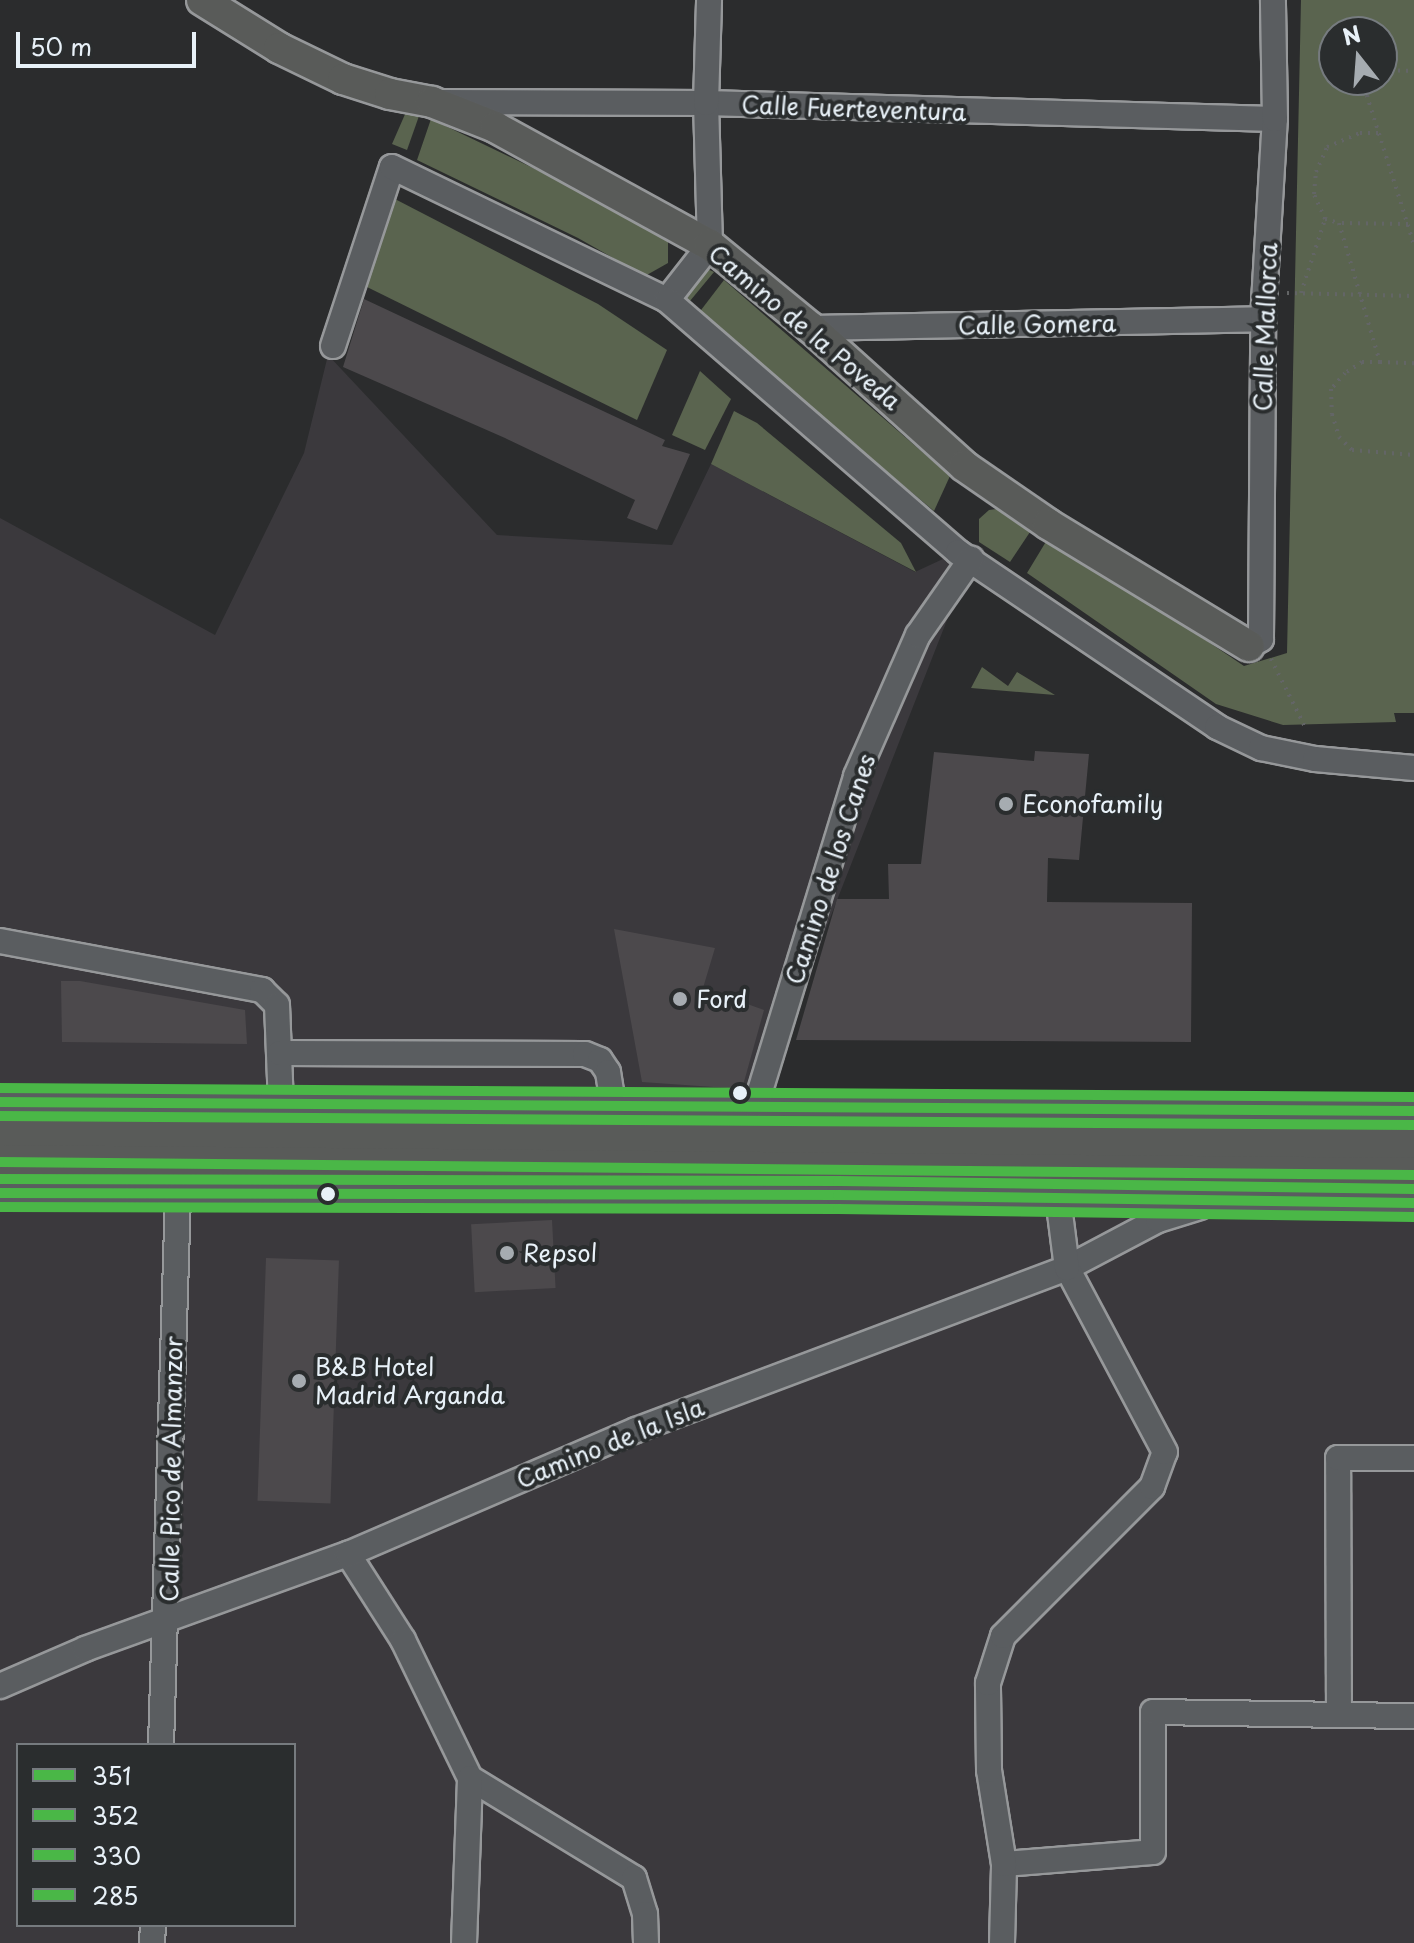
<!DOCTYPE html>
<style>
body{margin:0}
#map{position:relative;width:1414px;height:1943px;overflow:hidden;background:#2b2c2d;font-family:"Playpen Sans",sans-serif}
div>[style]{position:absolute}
.built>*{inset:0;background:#3b393d}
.green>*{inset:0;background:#5a644f}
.building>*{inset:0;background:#4c494c;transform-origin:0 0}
.path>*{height:4px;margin-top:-2px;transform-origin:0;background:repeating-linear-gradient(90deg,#636566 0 2px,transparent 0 8px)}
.roads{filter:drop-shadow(2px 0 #96989a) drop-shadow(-2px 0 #96989a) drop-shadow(0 2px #96989a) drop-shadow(0 -2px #96989a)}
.minor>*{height:24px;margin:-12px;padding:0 12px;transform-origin:12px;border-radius:12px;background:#5a5d60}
.major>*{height:30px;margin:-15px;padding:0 15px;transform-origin:15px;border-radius:15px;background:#595b59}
.highway>*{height:34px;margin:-17px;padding:0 17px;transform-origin:17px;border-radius:17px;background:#595b59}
.bus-1>*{height:10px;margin:-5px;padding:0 5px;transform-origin:5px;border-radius:5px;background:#4ab747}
.bus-2>*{height:10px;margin:-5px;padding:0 5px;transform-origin:5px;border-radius:5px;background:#4ab747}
.bus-3>*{height:10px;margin:-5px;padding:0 5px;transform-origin:5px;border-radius:5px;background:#4ab747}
.bus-4>*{height:10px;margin:-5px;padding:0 5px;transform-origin:5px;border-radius:5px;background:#4ab747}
.dots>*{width:22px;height:22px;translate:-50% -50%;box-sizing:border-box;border:4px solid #2a2d2e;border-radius:50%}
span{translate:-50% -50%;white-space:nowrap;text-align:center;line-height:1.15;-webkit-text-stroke:8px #2a2d2e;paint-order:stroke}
.street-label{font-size:24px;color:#e8f1f8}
.poi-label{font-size:24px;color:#e8f1f8}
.left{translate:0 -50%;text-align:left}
.legend{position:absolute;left:16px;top:1743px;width:280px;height:184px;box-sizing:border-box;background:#2a2d2e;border:2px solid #767b7f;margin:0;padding:10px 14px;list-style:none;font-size:24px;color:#e8f1f8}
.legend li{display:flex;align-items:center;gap:16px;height:40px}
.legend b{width:40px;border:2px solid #767b7f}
.north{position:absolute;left:1318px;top:16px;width:80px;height:80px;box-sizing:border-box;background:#2a2d2e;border:2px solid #767b7f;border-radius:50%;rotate:343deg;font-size:22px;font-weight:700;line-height:32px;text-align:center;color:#e8f1f8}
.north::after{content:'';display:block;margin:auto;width:28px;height:36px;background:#a6acb1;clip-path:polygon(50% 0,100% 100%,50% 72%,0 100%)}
.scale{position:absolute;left:16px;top:32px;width:180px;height:36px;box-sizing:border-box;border:4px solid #e8f1f8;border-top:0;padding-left:10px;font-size:24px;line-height:28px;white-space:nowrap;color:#e8f1f8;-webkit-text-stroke:6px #2a2d2e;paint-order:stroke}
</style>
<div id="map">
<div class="built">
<div style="clip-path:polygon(evenodd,328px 355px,497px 535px,672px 545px,711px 464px,915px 572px,958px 552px,971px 559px,757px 1104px,1414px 1124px,1414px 1943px,0 1943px,0 518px,215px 635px,304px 453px,328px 355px,18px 1745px,294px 1745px,294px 1925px,18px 1925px,18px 1745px)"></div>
</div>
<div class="green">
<div style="clip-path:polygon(evenodd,1301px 0,1414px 0,1414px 713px,1394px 713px,1396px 722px,1283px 725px,1216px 704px,1027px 573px,1050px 535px,1244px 666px,1287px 653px,1301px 0,1334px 32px,1382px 32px,1382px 80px,1334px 80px,1334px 32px)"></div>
<div style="clip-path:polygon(406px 112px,419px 116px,407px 150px,392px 144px)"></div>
<div style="clip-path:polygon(431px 119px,608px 204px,668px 241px,668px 263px,645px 276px,578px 238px,417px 160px)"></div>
<div style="clip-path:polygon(393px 198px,598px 304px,667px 350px,637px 420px,367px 287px)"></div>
<div style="clip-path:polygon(703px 267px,714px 272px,685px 307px,682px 292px)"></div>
<div style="clip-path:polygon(724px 280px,950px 476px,934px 511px,698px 314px)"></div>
<div style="clip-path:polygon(700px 371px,731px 399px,705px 450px,672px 435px)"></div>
<div style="clip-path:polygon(734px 411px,757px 423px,901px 543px,916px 572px,711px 464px)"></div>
<div style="clip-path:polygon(1004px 508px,1034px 526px,1010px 562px,979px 542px,979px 519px,989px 510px)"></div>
<div style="clip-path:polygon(982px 667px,1008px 686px,1017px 672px,1055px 695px,971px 688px)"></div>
</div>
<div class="building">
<div style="clip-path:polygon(364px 299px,665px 440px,662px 446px,690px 454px,657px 530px,627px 518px,635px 500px,505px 438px,343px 367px)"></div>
<div style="clip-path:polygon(1035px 751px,1089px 754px,1079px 860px,1048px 858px,1047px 902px,1192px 903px,1191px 1042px,796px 1040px,837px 899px,889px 899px,888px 864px,921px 864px,934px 752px,1034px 761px)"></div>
<div style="clip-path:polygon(614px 929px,715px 948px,703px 988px,764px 1010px,742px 1089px,642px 1082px)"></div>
<div style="clip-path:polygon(61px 981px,80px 981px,245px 1010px,247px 1044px,62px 1042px)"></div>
<div style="left:552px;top:1220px;width:68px;height:81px;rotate:87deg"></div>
<div style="left:266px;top:1258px;width:73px;height:243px;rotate:2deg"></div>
</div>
<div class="path">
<div style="left:1382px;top:70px;width:32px;rotate:2deg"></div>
<div style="left:1362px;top:80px;width:173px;rotate:72.5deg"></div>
<div style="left:1325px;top:219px;width:27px;rotate:-114deg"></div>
<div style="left:1314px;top:194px;width:22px;rotate:-85deg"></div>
<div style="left:1316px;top:172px;width:27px;rotate:-66deg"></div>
<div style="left:1327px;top:147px;width:36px;rotate:-23deg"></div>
<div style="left:1360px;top:133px;width:19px"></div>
<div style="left:1408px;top:224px;width:69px;rotate:-179.2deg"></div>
<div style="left:1339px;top:223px;width:145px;rotate:73.6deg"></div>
<div style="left:1380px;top:362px;width:34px;rotate:2deg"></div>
<div style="left:1287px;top:293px;width:127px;rotate:1.4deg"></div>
<div style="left:1301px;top:293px;width:78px;rotate:-72deg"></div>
<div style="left:1325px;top:219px;width:15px;rotate:16deg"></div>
<div style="left:1380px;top:362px;width:18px;rotate:180deg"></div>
<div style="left:1362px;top:362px;width:20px;rotate:147deg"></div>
<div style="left:1345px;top:373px;width:21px;rotate:131deg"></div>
<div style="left:1331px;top:389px;width:25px;rotate:88deg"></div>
<div style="left:1332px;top:414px;width:24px;rotate:73deg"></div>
<div style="left:1339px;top:437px;width:18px;rotate:45deg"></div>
<div style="left:1352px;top:450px;width:62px;rotate:4.6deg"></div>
<div style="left:1271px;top:659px;width:76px;rotate:63.4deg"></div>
</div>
<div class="roads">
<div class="minor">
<div style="left:442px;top:102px;width:264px;rotate:0.2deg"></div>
<div style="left:706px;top:103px;width:569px;rotate:1.61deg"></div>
<div style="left:667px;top:300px;width:70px;rotate:-52deg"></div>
<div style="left:710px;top:245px;width:142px;rotate:-91.6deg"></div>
<div style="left:706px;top:103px;width:103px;rotate:-88.3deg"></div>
<div style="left:811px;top:328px;width:452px;rotate:-1.1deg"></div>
<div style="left:333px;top:346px;width:188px;rotate:-71.8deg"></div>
<div style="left:392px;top:167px;width:305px;rotate:25.8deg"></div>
<div style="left:667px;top:300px;width:385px;rotate:40.9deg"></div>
<div style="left:958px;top:552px;width:313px;rotate:34deg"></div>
<div style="left:1217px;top:727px;width:49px;rotate:25.5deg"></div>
<div style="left:1261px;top:748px;width:55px;rotate:11.5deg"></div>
<div style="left:1315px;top:759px;width:99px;rotate:5.2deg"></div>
<div style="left:1249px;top:646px;width:14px;rotate:-30deg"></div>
<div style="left:1261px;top:639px;width:320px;rotate:-89.6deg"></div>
<div style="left:1263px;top:319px;width:200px;rotate:-86.6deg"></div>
<div style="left:1275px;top:119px;width:119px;rotate:-91deg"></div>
<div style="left:0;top:941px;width:267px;rotate:10.6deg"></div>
<div style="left:262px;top:990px;width:21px;rotate:45deg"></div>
<div style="left:277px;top:1005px;width:99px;rotate:87.7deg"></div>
<div style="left:280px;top:1053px;width:305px;rotate:0.2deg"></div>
<div style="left:585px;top:1054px;width:16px;rotate:22deg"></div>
<div style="left:600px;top:1060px;width:14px;rotate:56deg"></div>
<div style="left:608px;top:1072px;width:32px;rotate:81deg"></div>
<div style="left:0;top:1102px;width:1414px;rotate:0.36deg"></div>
<div style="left:756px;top:1104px;width:343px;rotate:-73deg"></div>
<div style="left:856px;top:776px;width:154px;rotate:-66.3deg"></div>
<div style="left:918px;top:635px;width:93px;rotate:-55.1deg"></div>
<div style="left:0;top:1193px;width:838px;rotate:0.14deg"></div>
<div style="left:838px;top:1195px;width:576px;rotate:0.8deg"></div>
<div style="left:348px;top:1554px;width:102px;rotate:57.4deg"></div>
<div style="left:403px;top:1640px;width:153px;rotate:64.1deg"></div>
<div style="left:470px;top:1778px;width:192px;rotate:31.4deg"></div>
<div style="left:634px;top:1878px;width:38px;rotate:73deg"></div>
<div style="left:645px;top:1914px;width:29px;rotate:88deg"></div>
<div style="left:0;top:1686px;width:93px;rotate:-23.5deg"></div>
<div style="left:85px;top:1649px;width:280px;rotate:-19.9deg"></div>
<div style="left:348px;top:1554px;width:314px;rotate:-23.3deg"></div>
<div style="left:636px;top:1430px;width:460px;rotate:-20.6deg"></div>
<div style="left:1067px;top:1268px;width:103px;rotate:-27.8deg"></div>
<div style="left:1158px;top:1220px;width:44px;rotate:-17.2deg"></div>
<div style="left:1339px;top:1715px;width:257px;rotate:-90.2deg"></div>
<div style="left:1338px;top:1458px;width:76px"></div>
<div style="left:161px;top:1745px;width:551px;rotate:-88.23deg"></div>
<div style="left:1004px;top:1864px;width:149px;rotate:-4.6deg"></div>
<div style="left:1153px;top:1852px;width:140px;rotate:-90deg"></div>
<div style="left:1153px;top:1712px;width:261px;rotate:0.9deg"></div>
<div style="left:152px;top:1943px;width:18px;rotate:-87deg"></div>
<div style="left:464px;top:1943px;width:165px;rotate:-87.9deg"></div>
<div style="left:1002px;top:1943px;width:79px;rotate:-88.5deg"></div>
<div style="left:1004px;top:1864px;width:95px;rotate:-99.1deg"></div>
<div style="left:989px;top:1770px;width:87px;rotate:-90.7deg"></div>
<div style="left:988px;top:1683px;width:49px;rotate:-72.3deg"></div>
<div style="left:1003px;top:1636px;width:211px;rotate:-45deg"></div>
<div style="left:1152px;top:1487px;width:37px;rotate:-70deg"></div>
<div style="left:1165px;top:1452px;width:208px;rotate:-118deg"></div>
<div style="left:1067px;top:1268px;width:71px;rotate:-97.3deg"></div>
</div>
<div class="major">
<div style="left:202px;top:0;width:91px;rotate:31.9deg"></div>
<div style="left:279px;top:48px;width:71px;rotate:25.8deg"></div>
<div style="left:343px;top:79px;width:49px;rotate:17.7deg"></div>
<div style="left:390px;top:94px;width:43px;rotate:10.8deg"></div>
<div style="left:432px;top:102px;width:68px;rotate:21.6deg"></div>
<div style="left:495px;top:127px;width:245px;rotate:28.8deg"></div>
<div style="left:710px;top:245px;width:131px;rotate:39.4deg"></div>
<div style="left:811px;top:328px;width:206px;rotate:42deg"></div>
<div style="left:964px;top:466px;width:102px;rotate:34.6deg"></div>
<div style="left:1048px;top:524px;width:235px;rotate:31.3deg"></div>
</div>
<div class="highway">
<div style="left:0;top:1129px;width:1414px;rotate:0.53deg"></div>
<div style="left:0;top:1162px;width:1414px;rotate:0.53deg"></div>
</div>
</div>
<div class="bus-1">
<div style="left:0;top:1102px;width:1414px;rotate:0.36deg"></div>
<div style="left:0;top:1193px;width:838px;rotate:0.14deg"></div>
<div style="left:838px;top:1195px;width:576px;rotate:0.8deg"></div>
</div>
<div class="bus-2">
<div style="left:0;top:1116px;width:1414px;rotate:0.36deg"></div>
<div style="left:0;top:1207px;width:838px;rotate:0.14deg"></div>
<div style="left:838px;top:1209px;width:576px;rotate:0.8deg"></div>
</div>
<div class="bus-3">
<div style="left:0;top:1088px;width:1414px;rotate:0.36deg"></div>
<div style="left:0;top:1179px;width:838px;rotate:0.14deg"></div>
<div style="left:838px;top:1181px;width:576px;rotate:0.8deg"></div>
</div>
<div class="bus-4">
<div style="left:0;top:1162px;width:1414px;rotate:0.53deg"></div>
</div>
<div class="dots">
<div style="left:1006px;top:804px;background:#a6acb1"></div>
<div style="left:680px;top:999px;background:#a6acb1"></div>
<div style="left:740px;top:1093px;background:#e8f1f8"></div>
<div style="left:328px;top:1194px;background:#e8f1f8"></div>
<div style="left:507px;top:1253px;background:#a6acb1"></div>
<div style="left:299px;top:1381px;background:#a6acb1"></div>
</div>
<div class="street-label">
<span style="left:854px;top:108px;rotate:2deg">Calle Fuerteventura</span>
<span style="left:1037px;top:324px;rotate:-1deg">Calle Gomera</span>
<span style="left:805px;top:327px;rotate:40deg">Camino de la Poveda</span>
<span style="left:1265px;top:327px;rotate:-88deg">Calle Mallorca</span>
<span style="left:830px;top:869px;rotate:-72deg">Camino de los Canes</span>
<span style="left:610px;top:1443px;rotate:-22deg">Camino de la Isla</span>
<span style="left:171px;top:1469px;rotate:-89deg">Calle Pico de Almanzor</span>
</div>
<div class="poi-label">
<span class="left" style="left:1022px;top:804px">Econofamily</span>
<span class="left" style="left:696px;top:999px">Ford</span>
<span class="left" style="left:523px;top:1253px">Repsol</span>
<span class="left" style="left:315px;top:1381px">B&amp;B Hotel<br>Madrid Arganda</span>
</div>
<ul class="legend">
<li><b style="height:10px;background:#4ab747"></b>351</li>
<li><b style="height:10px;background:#4ab747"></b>352</li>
<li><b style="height:10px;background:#4ab747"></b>330</li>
<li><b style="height:10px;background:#4ab747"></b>285</li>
</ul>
<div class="north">N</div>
<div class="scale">50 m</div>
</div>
